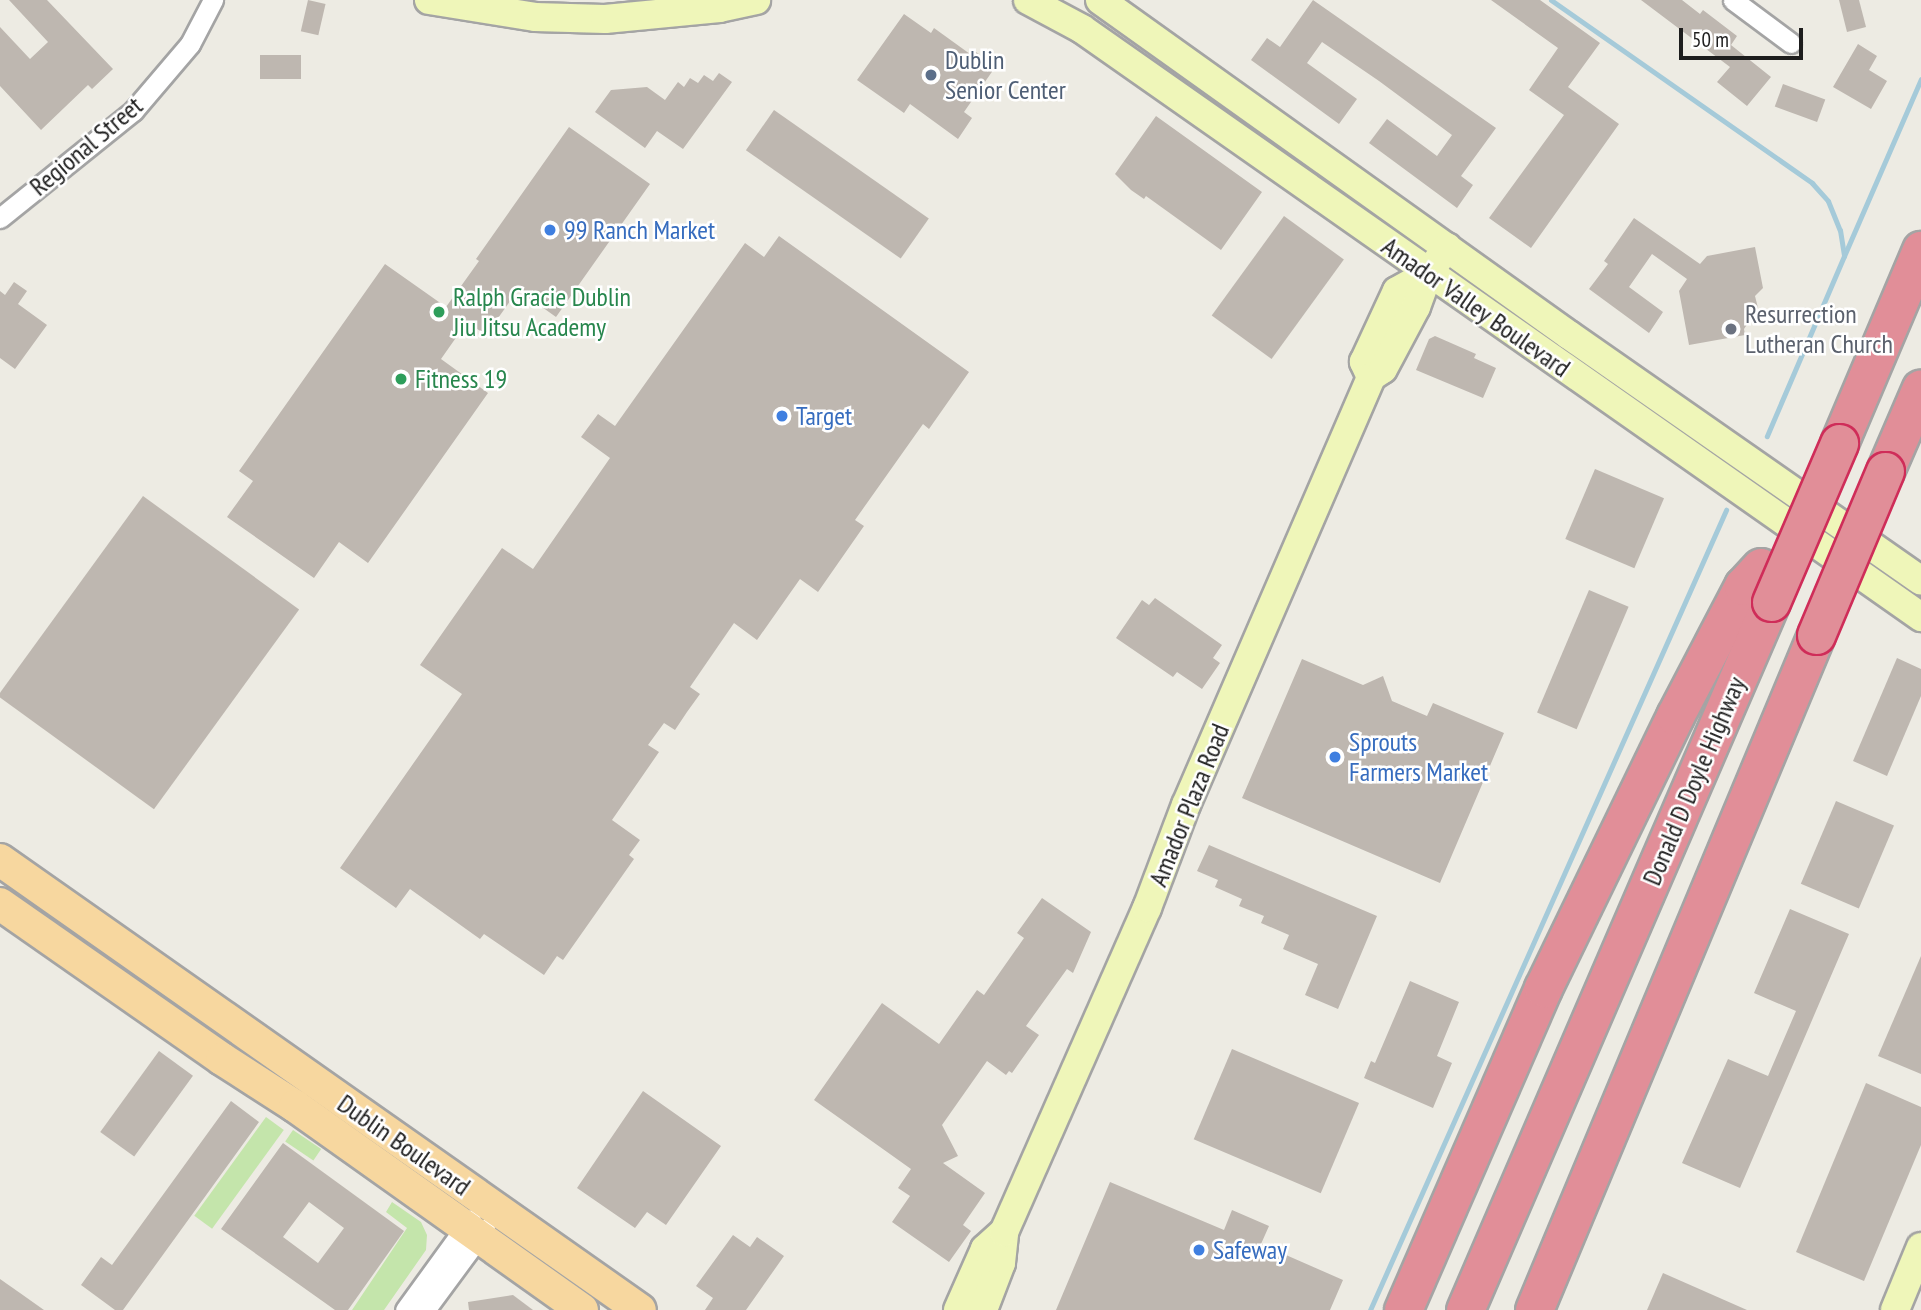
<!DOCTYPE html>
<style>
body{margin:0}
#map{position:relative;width:1921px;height:1310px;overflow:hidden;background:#edebe3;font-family:"PT Sans Narrow",sans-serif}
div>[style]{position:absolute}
.grass>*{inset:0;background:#c4e5ab;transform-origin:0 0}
.stream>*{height:5px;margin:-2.5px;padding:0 2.5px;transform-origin:2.5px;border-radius:2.5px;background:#a5cad9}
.building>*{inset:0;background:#beb7b0;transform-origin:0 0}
.roads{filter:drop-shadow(2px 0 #a4a4a4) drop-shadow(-2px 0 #a4a4a4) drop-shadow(0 2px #a4a4a4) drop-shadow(0 -2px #a4a4a4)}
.street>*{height:19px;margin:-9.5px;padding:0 9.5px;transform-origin:9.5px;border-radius:9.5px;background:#fff}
.secondary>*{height:28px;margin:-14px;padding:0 14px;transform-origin:14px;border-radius:14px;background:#eff6b9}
.primary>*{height:32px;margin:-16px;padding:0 16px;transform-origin:16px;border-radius:16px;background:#f7d79f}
.highway>*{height:37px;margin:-18.5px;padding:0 18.5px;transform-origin:18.5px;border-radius:18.5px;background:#e18e98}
.bridges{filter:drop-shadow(2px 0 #cf2d59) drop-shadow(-2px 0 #cf2d59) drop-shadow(0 2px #cf2d59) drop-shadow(0 -2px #cf2d59)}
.highway-bridge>*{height:37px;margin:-18.5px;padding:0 18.5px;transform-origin:18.5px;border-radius:18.5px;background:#e18e98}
.dots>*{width:19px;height:19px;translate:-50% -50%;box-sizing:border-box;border:4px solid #fff;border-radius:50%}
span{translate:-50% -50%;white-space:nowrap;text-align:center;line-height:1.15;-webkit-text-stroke:5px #fff;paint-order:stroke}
.service-label{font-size:26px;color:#4e5e75}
.left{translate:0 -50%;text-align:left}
.street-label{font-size:26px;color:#1d1d1d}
.shop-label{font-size:26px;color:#366cbe}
.leisure-label{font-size:26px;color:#27864d}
.worship-label{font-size:26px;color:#5b616d}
.scale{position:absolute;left:1679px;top:28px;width:124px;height:32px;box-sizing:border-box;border:4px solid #1d1d1d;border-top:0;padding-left:9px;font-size:21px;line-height:24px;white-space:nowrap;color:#1d1d1d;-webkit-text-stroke:5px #fff;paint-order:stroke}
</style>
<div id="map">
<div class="grass">
<div style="left:266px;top:1117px;width:22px;height:122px;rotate:36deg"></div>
<div style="left:293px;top:1130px;width:34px;height:14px;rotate:34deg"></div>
<div style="clip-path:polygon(392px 1202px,421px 1222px,427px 1235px,426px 1250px,384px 1310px,352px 1310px,407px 1228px,386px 1212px)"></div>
</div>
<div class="stream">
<div style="left:1551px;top:0;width:319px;rotate:35deg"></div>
<div style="left:1812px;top:183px;width:24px;rotate:48deg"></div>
<div style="left:1828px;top:201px;width:31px;rotate:68deg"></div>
<div style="left:1840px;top:230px;width:26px;rotate:81deg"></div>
<div style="left:1844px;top:256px;width:196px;rotate:113.2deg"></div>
<div style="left:1844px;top:256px;width:193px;rotate:-66.5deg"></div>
<div style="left:1370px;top:1310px;width:876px;rotate:-66.01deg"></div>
</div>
<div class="building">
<div style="clip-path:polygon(9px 0,47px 0,113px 69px,92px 89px,88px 85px,41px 130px,0 86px,0 27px,30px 59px,48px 42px)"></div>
<div style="left:308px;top:0;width:18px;height:32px;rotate:13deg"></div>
<div style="clip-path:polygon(1313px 0,1496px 128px,1461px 176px,1473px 185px,1457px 208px,1369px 143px,1387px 119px,1437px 156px,1452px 135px,1379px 81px,1322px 42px,1307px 63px,1357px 99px,1339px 124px,1251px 60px,1267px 38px,1280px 47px)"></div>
<div style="clip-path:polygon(1491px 0,1540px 0,1600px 43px,1568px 87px,1619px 124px,1531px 248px,1489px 218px,1564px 115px,1529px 90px,1558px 48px)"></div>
<div style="clip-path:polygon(1641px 0,1682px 0,1700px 14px,1703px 10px,1737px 36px,1731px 45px,1771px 77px,1747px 106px,1717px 82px,1730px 67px)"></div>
<div style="clip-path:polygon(1839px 0,1859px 0,1866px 27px,1847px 32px)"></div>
<div style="clip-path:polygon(904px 14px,931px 33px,934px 28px,970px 54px,973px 50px,996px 66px,964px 112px,972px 118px,958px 139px,910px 104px,904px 113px,857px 80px)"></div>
<div style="clip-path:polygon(1858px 44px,1877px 56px,1869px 70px,1887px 81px,1871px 109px,1833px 87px)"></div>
<div style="left:260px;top:55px;width:41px;height:24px"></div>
<div style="clip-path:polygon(719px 73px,732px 82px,683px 149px,657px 131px,645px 148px,595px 112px,611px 90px,647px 87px,665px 100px,678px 82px,684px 87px,690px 78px,698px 83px,704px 75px,713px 81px)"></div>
<div style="left:1783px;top:84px;width:45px;height:24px;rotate:20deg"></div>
<div style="left:774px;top:110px;width:189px;height:49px;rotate:35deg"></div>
<div style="clip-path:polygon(1156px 116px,1262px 192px,1221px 250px,1146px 196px,1144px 199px,1131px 190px,1115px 174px)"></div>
<div style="clip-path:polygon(569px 127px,650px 184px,556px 317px,518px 290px,486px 335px,467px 322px,441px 359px,488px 393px,368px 563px,339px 542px,314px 578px,227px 517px,253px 481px,239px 471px,385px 264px,446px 307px,479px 261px,476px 259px)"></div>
<div style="left:1284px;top:216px;width:74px;height:123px;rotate:36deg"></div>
<div style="clip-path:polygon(1634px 218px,1700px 264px,1707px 256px,1755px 247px,1763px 288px,1755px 296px,1758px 308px,1744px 329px,1745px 335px,1689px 345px,1679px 291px,1687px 279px,1652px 254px,1629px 287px,1663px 312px,1649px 333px,1589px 289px,1608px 264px,1604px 261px)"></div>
<div style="clip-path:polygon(779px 236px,969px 372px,929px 429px,923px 424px,855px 520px,864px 526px,818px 592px,800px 579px,757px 640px,734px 623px,690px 687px,700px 694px,687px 712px,675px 730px,664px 723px,648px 745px,659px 752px,612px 820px,640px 840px,629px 855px,634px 859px,563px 960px,557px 956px,544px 975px,484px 934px,480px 939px,410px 889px,396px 908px,340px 868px,462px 694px,420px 665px,502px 548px,533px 569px,610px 458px,581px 437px,598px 414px,615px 426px,745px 243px,764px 257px)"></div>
<div style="clip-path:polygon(14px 282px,27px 291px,18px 304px,47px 325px,15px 369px,0 358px,0 291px,5px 295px)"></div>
<div style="clip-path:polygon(1435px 336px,1476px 354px,1474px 358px,1496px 368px,1483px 398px,1416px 370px,1429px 339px)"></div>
<div style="left:1595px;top:469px;width:75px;height:76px;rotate:23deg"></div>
<div style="left:143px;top:496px;width:193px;height:247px;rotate:36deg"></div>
<div style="left:1589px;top:590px;width:43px;height:133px;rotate:23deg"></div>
<div style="clip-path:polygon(1155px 598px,1222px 645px,1213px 658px,1220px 663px,1202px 689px,1177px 672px,1173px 677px,1116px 638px,1142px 600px,1149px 605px)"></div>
<div style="clip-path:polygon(1897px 658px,1921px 669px,1921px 696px,1887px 776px,1853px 761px)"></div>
<div style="clip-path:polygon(1302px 659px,1363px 685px,1383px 676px,1392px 701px,1427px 716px,1433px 703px,1504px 733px,1440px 883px,1242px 798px)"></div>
<div style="left:1836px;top:801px;width:63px;height:90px;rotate:23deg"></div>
<div style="clip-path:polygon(1209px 845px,1377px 916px,1338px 1009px,1305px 995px,1318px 964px,1283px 949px,1289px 935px,1261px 923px,1264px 916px,1239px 906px,1242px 899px,1215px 887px,1218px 880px,1197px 871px)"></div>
<div style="clip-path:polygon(1042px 898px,1091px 932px,1073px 973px,1067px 969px,1026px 1026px,1039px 1035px,1012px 1073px,1009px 1071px,1006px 1075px,987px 1061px,942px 1125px,958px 1156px,943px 1163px,985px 1193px,963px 1225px,971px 1231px,949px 1262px,892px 1222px,910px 1196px,898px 1188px,911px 1169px,814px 1100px,882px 1003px,939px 1044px,977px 990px,984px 995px,1024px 938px,1017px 933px)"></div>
<div style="clip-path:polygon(1790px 909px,1849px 934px,1740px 1188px,1682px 1163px,1728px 1059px,1768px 1076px,1796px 1011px,1754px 993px)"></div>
<div style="clip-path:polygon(1921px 956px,1921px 1074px,1878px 1056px)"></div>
<div style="clip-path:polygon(1410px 981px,1459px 1002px,1437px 1056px,1452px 1063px,1433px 1108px,1364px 1078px,1371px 1061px,1375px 1063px)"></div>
<div style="left:1232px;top:1049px;width:138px;height:98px;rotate:23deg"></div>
<div style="left:159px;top:1051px;width:42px;height:100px;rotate:36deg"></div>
<div style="clip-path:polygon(1866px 1083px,1921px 1107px,1921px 1145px,1864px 1281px,1796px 1252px)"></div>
<div style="clip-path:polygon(643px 1091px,721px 1146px,666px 1225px,647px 1212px,635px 1228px,577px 1188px)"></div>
<div style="clip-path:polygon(231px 1101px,259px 1122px,123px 1310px,115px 1310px,81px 1285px,101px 1257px,112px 1265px)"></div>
<div style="clip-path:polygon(evenodd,283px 1143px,404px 1231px,348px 1310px,335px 1310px,221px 1229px,283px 1143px,309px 1202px,344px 1228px,318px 1263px,283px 1237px,309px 1202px)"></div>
<div style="clip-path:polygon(1110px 1182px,1224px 1230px,1232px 1210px,1269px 1226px,1261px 1244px,1343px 1280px,1330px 1310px,1056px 1310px)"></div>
<div style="clip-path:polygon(733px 1235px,750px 1247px,757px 1237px,784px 1256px,746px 1310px,705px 1310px,713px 1298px,696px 1286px)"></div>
<div style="clip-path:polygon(1663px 1273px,1747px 1310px,1647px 1310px)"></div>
<div style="clip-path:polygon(0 1279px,20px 1293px,44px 1310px,0 1310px)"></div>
<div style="clip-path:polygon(513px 1295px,533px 1310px,469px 1310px,468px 1302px)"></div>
</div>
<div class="roads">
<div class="street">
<div style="left:1733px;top:0;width:72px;rotate:36.6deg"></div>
<div style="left:0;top:218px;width:171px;rotate:-38.8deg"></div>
<div style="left:133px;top:111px;width:88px;rotate:-49.6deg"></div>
<div style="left:190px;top:44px;width:50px;rotate:-62.4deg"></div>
<div style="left:405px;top:1310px;width:112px;rotate:-54deg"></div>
<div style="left:425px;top:1310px;width:101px;rotate:-53.5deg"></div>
</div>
<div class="secondary">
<div style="left:429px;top:0;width:107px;rotate:9.1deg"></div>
<div style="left:535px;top:17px;width:70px;rotate:1.6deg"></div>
<div style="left:605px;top:19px;width:115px;rotate:-5.5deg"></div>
<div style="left:719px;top:8px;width:38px;rotate:-12deg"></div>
<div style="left:1028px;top:0;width:61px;rotate:28.2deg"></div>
<div style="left:1082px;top:29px;width:1025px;rotate:35.02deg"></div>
<div style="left:1100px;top:0;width:576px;rotate:35.54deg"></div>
<div style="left:1569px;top:335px;width:429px;rotate:34.9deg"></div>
<div style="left:1371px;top:377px;width:17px;rotate:-115deg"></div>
<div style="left:1364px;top:362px;width:78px;rotate:-65.1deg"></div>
<div style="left:1397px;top:291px;width:35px;rotate:-29deg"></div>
<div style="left:958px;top:1310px;width:67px;rotate:-66.1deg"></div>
<div style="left:985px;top:1249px;width:25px;rotate:-42deg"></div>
<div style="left:983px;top:1310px;width:50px;rotate:-69deg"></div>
<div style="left:1001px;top:1263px;width:31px;rotate:-84deg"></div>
<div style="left:1004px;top:1232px;width:354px;rotate:-66.2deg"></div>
<div style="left:1147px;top:908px;width:110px;rotate:-69.3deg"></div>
<div style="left:1186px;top:805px;width:466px;rotate:-66.6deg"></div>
<div style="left:1371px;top:377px;width:14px;rotate:-34deg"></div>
<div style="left:1383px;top:369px;width:70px;rotate:-62deg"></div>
<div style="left:1416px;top:307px;width:35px;rotate:-70deg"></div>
<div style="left:1428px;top:274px;width:33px;rotate:-55deg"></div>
<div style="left:1895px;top:1310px;width:68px;rotate:-67.6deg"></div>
</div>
<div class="primary">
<div style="left:0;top:860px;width:782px;rotate:35.11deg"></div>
<div style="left:0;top:904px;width:271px;rotate:34.9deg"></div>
<div style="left:222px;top:1059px;width:87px;rotate:32.8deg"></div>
<div style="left:295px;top:1106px;width:352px;rotate:35.4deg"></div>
</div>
<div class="highway">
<div style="left:1839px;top:443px;width:210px;rotate:-67deg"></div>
<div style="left:1885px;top:471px;width:90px;rotate:-66.6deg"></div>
<div style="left:1403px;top:1310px;width:351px;rotate:-66.5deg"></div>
<div style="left:1543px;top:988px;width:302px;rotate:-64.1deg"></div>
<div style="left:1675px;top:716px;width:147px;rotate:-62.4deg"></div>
<div style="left:1743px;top:586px;width:26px;rotate:-47deg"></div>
<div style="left:1465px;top:1310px;width:771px;rotate:-66.63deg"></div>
<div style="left:1534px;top:1310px;width:732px;rotate:-67.33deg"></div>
</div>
</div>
<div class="bridges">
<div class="highway-bridge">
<div style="left:1771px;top:602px;width:173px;rotate:-66.8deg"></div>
<div style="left:1816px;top:635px;width:178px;rotate:-67.2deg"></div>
</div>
</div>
<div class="dots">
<div style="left:931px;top:75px;background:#5c6f8a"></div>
<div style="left:550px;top:230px;background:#3f7fe0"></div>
<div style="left:439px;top:312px;background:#2e9e5b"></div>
<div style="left:1731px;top:329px;background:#6b7280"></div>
<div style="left:401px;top:379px;background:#2e9e5b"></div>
<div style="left:782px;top:416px;background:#3f7fe0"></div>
<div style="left:1335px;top:757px;background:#3f7fe0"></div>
<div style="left:1199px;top:1250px;background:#3f7fe0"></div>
</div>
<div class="service-label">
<span class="left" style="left:945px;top:75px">Dublin<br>Senior Center</span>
</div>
<div class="street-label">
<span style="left:86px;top:146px;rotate:-40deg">Regional Street</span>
<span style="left:1476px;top:307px;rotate:35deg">Amador Valley Boulevard</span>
<span style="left:1694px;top:781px;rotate:-67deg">Donald D Doyle Highway</span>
<span style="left:1189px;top:805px;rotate:-68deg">Amador Plaza Road</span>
<span style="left:404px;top:1145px;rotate:35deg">Dublin Boulevard</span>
</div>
<div class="shop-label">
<span class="left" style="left:564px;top:230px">99 Ranch Market</span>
<span class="left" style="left:796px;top:416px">Target</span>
<span class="left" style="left:1349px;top:757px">Sprouts<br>Farmers Market</span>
<span class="left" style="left:1213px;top:1250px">Safeway</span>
</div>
<div class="leisure-label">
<span class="left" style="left:453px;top:312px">Ralph Gracie Dublin<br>Jiu Jitsu Academy</span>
<span class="left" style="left:415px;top:379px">Fitness 19</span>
</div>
<div class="worship-label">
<span class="left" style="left:1745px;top:329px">Resurrection<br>Lutheran Church</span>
</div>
<div class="scale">50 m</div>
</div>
